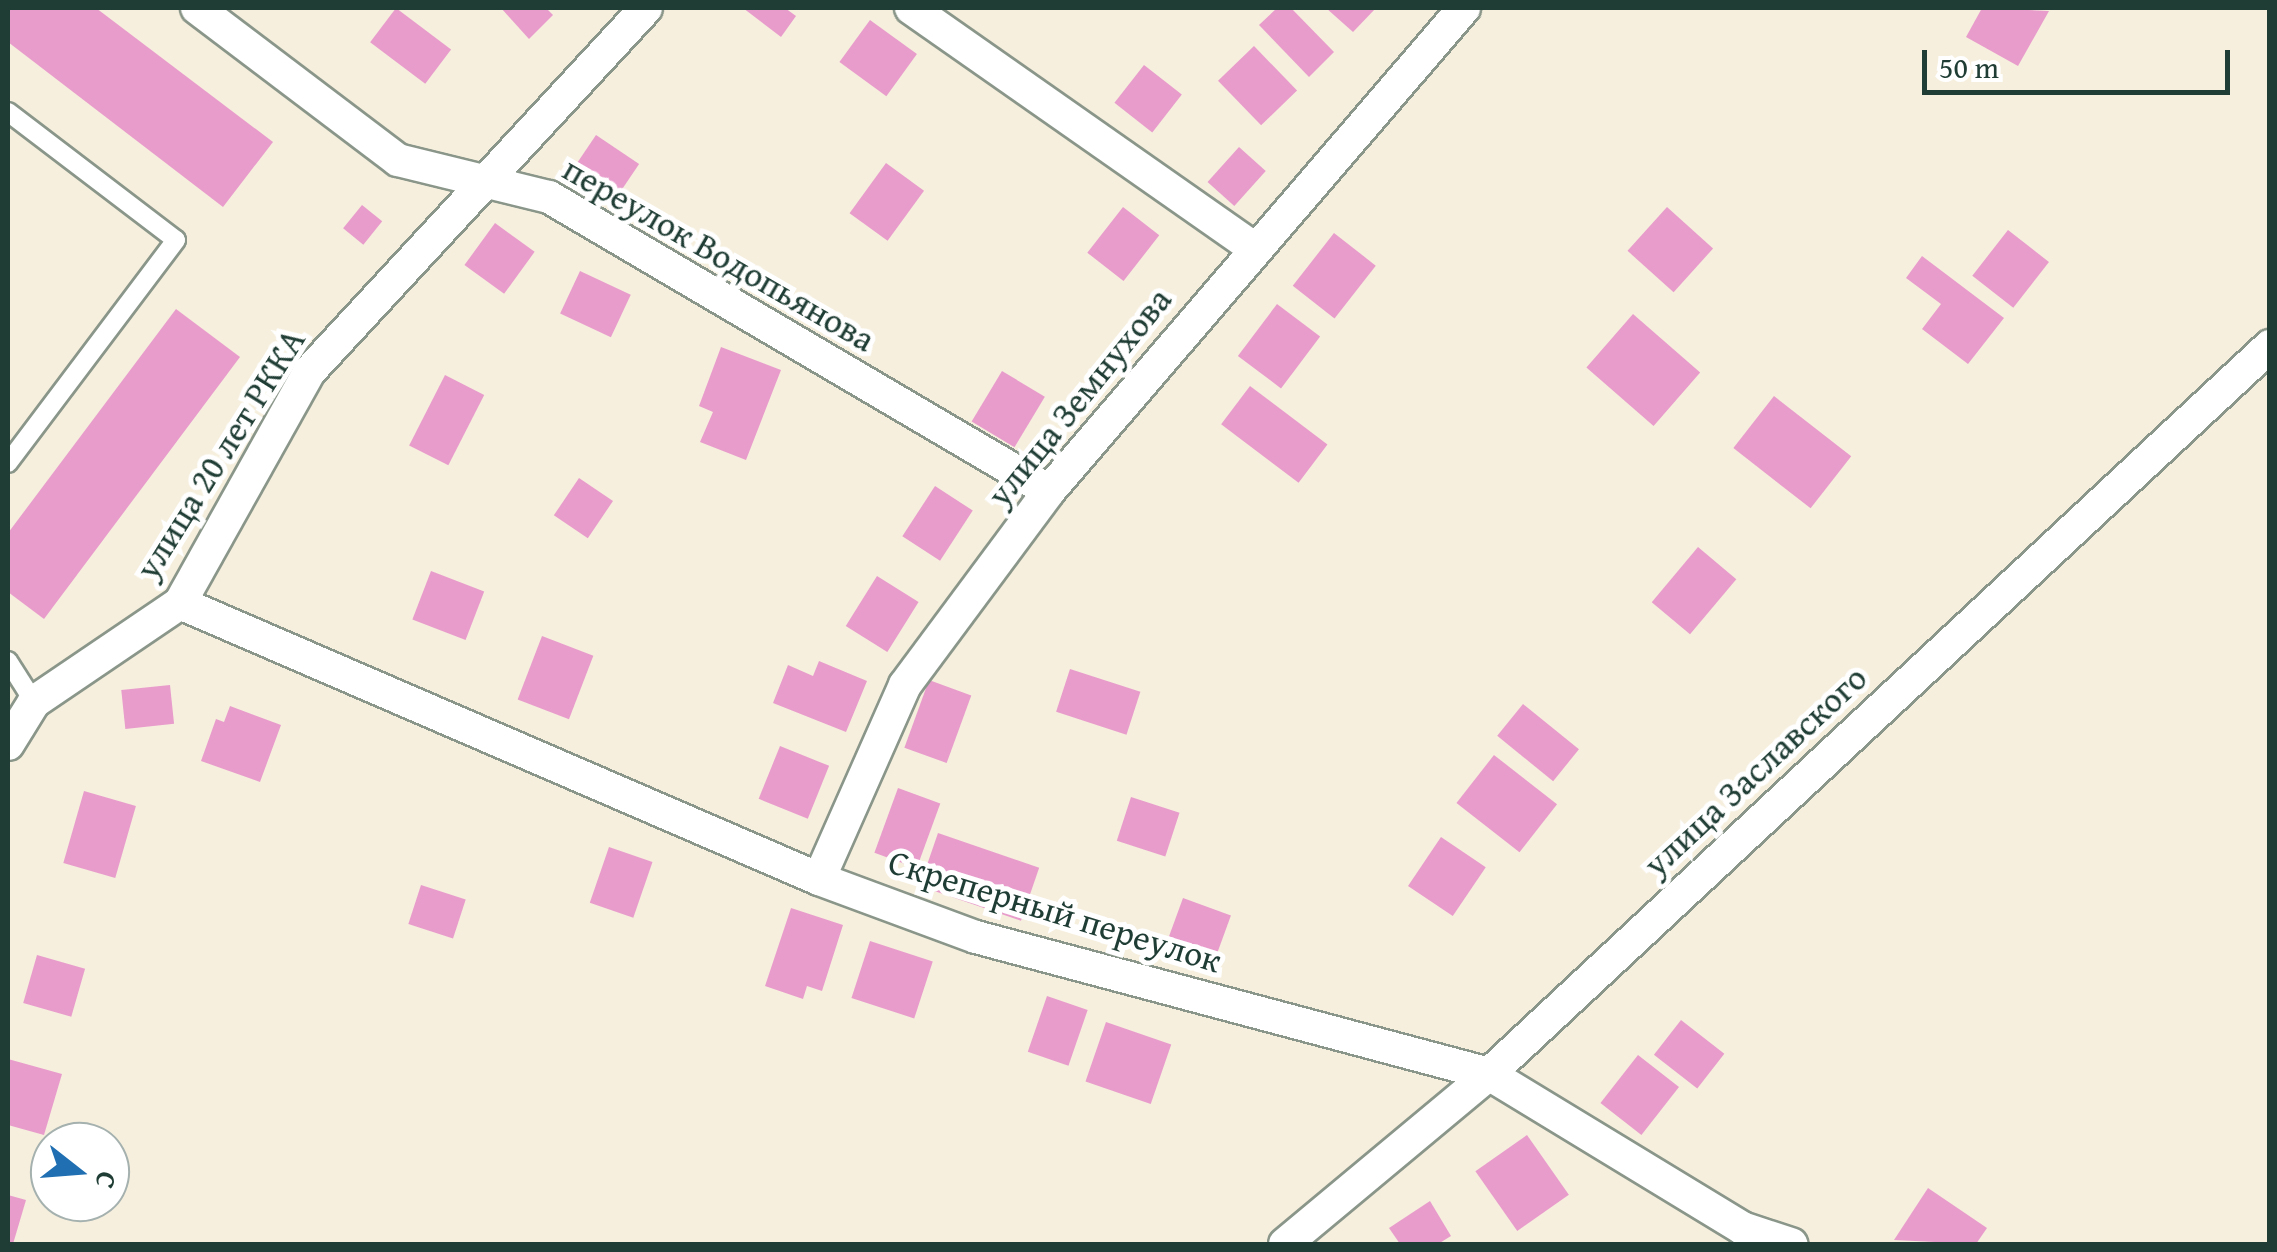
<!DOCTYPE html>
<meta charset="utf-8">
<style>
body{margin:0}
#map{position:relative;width:2277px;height:1252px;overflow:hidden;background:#f6efde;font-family:"Gentium Book Plus",serif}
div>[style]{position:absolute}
.building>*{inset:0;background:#e89ccb;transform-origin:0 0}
.roads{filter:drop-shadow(2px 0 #8a9689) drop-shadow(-2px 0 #8a9689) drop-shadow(0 2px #8a9689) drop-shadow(0 -2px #8a9689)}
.lane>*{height:18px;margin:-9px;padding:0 9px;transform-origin:9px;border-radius:9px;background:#fff}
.street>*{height:32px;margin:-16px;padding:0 16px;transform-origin:16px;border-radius:16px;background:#fff}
span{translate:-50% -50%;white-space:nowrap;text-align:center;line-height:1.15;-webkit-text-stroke:10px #fff;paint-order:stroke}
.street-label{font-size:35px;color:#1f3d34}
.frame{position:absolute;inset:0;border:10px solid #1f3d34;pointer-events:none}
.north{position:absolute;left:30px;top:1122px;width:100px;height:100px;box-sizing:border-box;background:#fff;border:2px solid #a5b1ae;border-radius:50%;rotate:107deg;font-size:28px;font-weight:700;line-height:40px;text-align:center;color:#1f3d34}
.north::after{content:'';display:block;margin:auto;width:35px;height:45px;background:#1f6fb2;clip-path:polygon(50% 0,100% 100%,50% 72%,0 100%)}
.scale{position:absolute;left:1922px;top:50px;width:308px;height:45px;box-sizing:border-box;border:5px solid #1f3d34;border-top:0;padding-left:12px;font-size:30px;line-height:35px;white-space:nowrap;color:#1f3d34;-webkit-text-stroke:8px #fff;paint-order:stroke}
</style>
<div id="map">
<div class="building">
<div style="clip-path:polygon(8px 8px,96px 8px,273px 142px,223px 207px,8px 42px)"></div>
<div style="left:396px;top:8px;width:69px;height:43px;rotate:37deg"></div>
<div style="clip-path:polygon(501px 8px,546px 8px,553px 15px,529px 39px)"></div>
<div style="clip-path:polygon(743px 8px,785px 8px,796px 16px,781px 37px)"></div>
<div style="clip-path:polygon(1277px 8px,1291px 8px,1334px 52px,1309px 77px,1259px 25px)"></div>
<div style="clip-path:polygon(1326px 8px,1376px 8px,1353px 32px)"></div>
<div style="clip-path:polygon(1982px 8px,2049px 11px,2018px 66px,1966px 37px)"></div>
<div style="left:870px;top:20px;width:58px;height:52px;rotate:36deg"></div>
<div style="left:1254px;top:46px;width:62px;height:50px;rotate:46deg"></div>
<div style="left:1144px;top:65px;width:48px;height:48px;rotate:38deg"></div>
<div style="left:596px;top:135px;width:52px;height:48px;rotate:34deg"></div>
<div style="left:1239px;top:147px;width:36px;height:47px;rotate:42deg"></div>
<div style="left:886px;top:163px;width:47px;height:62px;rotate:36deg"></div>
<div style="left:362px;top:205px;width:26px;height:30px;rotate:39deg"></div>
<div style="left:1123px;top:207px;width:46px;height:58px;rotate:38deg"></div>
<div style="left:1667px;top:207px;width:62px;height:59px;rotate:42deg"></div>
<div style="left:495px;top:223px;width:49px;height:52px;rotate:36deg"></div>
<div style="left:2008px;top:230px;width:52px;height:58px;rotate:38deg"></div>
<div style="left:1334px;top:233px;width:53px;height:67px;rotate:38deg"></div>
<div style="clip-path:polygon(1922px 256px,2004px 318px,1968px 364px,1922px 329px,1941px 304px,1906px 278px)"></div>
<div style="left:580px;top:271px;width:56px;height:47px;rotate:25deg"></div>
<div style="left:1277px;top:304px;width:54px;height:65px;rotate:37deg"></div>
<div style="clip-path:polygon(176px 309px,240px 357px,44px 619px,8px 592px,8px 533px)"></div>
<div style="left:1633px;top:314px;width:89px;height:71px;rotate:41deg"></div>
<div style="clip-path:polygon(721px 347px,781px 370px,746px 460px,700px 442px,713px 412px,699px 406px)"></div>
<div style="left:1002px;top:371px;width:50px;height:59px;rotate:31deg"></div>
<div style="left:445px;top:375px;width:44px;height:79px;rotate:27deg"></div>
<div style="left:1250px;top:386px;width:97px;height:48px;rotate:37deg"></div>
<div style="left:1774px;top:396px;width:98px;height:66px;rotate:38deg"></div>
<div style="left:579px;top:478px;width:41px;height:45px;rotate:34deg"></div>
<div style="left:935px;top:486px;width:45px;height:60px;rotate:33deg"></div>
<div style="left:1698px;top:547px;width:50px;height:72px;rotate:40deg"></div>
<div style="left:431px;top:571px;width:57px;height:52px;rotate:21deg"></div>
<div style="left:877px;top:576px;width:49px;height:59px;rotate:32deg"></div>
<div style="left:542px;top:636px;width:55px;height:68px;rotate:21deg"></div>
<div style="clip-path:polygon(819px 661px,867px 681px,846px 732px,773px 703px,788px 665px,813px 676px)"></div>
<div style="left:1070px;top:669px;width:74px;height:45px;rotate:18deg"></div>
<div style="left:929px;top:680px;width:45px;height:72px;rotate:20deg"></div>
<div style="left:170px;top:685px;width:39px;height:49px;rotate:84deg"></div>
<div style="left:1523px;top:704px;width:72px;height:41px;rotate:39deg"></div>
<div style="clip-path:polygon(230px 706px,281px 725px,260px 782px,201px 761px,216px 719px,224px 722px)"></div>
<div style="left:780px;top:746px;width:53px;height:57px;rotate:22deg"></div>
<div style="left:1494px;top:755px;width:80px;height:61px;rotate:38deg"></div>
<div style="left:898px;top:788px;width:45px;height:69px;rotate:20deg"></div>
<div style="left:84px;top:791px;width:54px;height:75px;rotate:16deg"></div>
<div style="left:1131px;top:797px;width:51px;height:46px;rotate:18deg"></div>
<div style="left:938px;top:833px;width:107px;height:56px;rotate:19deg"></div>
<div style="left:1441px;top:837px;width:54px;height:59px;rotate:34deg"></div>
<div style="left:609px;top:847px;width:46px;height:59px;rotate:19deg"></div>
<div style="left:421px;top:885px;width:47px;height:41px;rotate:18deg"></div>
<div style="left:1183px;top:898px;width:51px;height:48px;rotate:20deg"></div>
<div style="clip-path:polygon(791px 908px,843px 925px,822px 991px,807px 986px,803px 999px,765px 986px)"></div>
<div style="left:870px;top:941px;width:66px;height:60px;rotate:18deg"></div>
<div style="left:37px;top:955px;width:50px;height:50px;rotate:16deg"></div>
<div style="left:1047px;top:996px;width:43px;height:59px;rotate:19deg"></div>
<div style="left:1681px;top:1020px;width:55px;height:44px;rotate:38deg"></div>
<div style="left:1106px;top:1022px;width:69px;height:63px;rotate:19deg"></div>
<div style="left:1638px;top:1055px;width:52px;height:61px;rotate:38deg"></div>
<div style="clip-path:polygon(8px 1059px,62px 1074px,44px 1135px,8px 1125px)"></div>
<div style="left:1527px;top:1135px;width:73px;height:63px;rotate:55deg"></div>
<div style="clip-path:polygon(1928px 1188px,1987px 1228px,1976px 1244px,1894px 1240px)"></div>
<div style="clip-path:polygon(8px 1195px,26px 1200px,13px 1244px,8px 1244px)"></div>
<div style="clip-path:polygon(1430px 1201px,1451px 1236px,1438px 1244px,1400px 1244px,1389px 1228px)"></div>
</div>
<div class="roads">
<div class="lane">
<div style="left:8px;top:112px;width:211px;rotate:37.3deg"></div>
<div style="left:176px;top:240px;width:279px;rotate:127deg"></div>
<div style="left:8px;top:661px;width:49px;rotate:57.6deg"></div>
</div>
<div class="street">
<div style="left:197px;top:8px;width:252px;rotate:37.1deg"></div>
<div style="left:398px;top:160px;width:155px;rotate:13.8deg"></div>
<div style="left:549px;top:197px;width:580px;rotate:30.46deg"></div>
<div style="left:911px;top:8px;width:419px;rotate:35deg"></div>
<div style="left:180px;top:603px;width:696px;rotate:23.36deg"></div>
<div style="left:819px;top:879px;width:167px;rotate:20.3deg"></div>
<div style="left:976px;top:937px;width:531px;rotate:14.95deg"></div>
<div style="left:1489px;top:1074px;width:296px;rotate:31.3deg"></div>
<div style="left:1742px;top:1228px;width:52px;rotate:18.1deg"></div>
<div style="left:8px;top:744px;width:49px;rotate:-58.2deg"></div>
<div style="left:34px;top:702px;width:176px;rotate:-34.1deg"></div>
<div style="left:180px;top:603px;width:265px;rotate:-60.8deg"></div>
<div style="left:309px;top:372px;width:496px;rotate:-47.2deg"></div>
<div style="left:819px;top:879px;width:212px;rotate:-66.1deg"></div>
<div style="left:905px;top:685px;width:242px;rotate:-53.4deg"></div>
<div style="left:1049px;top:491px;width:637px;rotate:-49.33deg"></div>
<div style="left:1285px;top:1244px;width:266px;rotate:-39.8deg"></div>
<div style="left:1489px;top:1074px;width:1068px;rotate:-42.99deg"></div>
</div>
</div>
<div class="street-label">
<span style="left:719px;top:254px;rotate:30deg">переулок Водопьянова</span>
<span style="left:1079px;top:397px;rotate:-51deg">улица Земнухова</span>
<span style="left:220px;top:454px;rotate:-58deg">улица 20 лет РККА</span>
<span style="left:1755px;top:771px;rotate:-43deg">улица Заславского</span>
<span style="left:1055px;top:911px;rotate:17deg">Скреперный переулок</span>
</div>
<div class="frame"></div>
<div class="north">С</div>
<div class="scale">50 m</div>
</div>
